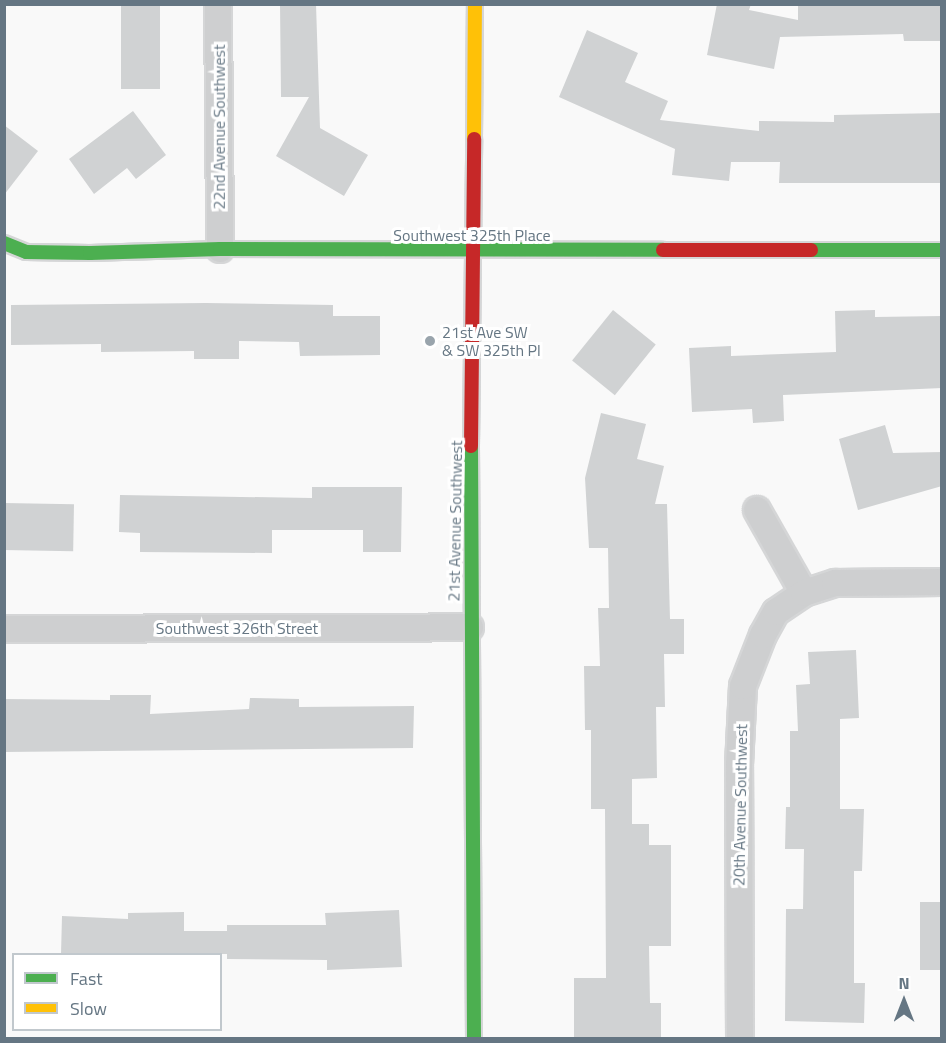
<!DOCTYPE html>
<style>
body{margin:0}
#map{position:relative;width:946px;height:1043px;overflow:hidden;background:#f9f9f9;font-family:"Titillium Web",sans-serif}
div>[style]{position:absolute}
.building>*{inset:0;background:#d0d2d3;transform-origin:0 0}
.roads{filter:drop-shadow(2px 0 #d5d6d7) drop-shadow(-2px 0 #d5d6d7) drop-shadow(0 2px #d5d6d7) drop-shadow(0 -2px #d5d6d7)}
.street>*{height:26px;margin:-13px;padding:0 13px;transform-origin:13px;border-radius:13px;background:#cecfd0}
.fast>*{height:14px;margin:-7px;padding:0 7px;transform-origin:7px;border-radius:7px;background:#4caf50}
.slow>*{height:14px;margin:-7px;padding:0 7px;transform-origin:7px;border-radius:7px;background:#ffc107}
.jam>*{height:14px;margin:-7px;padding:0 7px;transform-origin:7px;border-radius:7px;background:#c62828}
.dots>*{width:16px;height:16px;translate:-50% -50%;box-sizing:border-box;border:3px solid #fff;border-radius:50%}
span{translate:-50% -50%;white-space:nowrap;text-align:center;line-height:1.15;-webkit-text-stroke:6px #fff;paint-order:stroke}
.street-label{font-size:16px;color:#657683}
.poi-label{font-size:16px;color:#657683}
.left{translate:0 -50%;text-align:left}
.frame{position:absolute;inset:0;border:6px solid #657683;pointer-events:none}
.legend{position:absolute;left:12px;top:953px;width:210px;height:78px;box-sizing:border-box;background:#fff;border:2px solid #c1c8cd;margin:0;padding:8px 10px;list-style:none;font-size:18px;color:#657683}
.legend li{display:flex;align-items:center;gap:12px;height:30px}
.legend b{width:30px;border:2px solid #c1c8cd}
.north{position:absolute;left:874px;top:971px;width:60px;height:60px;-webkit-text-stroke:4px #fff;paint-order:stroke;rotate:0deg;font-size:16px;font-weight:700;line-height:24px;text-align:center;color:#657683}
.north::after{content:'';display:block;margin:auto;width:21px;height:27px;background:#657683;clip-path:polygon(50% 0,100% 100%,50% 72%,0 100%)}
</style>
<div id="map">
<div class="building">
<div style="left:121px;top:4px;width:39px;height:85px"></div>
<div style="clip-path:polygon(280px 4px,316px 4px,320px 128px,368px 155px,344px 196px,276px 156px,309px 97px,281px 97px)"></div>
<div style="clip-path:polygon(717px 4px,751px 4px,749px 10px,798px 20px,798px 4px,942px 4px,942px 41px,904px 41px,903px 34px,780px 37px,774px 69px,707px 55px)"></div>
<div style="clip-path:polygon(587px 30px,638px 53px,625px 82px,668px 101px,660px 120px,759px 131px,759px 121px,834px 122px,834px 115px,942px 113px,942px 183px,779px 183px,780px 162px,731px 162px,729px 181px,672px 175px,675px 149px,559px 97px)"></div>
<div style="clip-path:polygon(133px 111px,166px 155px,136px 179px,127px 168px,94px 194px,69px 159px)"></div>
<div style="clip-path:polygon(4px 125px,38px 151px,4px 195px)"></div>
<div style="clip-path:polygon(206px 303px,333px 305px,333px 316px,380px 316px,380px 355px,300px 356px,299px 342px,239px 341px,239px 359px,194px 359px,194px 351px,101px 352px,101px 344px,11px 345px,11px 305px)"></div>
<div style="left:613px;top:310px;width:55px;height:65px;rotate:39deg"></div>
<div style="clip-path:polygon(875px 310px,875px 317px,942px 316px,942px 388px,783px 395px,784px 421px,753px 423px,752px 409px,692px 412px,689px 348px,731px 346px,731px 356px,836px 352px,835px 311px)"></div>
<div style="clip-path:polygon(601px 413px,646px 424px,637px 459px,664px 466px,655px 504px,667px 504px,670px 619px,684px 619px,684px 654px,664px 654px,665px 707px,656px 707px,657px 778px,632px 779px,632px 824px,649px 824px,649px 845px,671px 845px,671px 946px,649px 946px,650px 1003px,661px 1003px,661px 1038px,574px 1038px,574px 978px,606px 978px,605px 809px,591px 809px,591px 730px,585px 730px,584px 666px,600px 666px,598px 608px,609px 608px,608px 548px,589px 548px,585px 478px)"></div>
<div style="clip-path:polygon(885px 425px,893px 453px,942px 452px,942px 486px,858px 510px,839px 439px)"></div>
<div style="clip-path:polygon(312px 487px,402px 487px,401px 552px,363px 552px,363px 530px,272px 530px,272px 553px,140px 552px,140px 533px,119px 532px,120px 495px,312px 498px)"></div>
<div style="left:4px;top:503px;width:70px;height:47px;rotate:1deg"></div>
<div style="clip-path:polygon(856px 650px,859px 718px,840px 719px,840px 809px,864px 809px,862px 871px,854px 871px,854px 983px,865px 983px,864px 1023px,785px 1021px,786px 909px,803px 909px,804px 849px,785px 849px,786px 807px,790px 807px,790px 731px,798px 731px,796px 685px,810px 684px,808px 652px)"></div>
<div style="clip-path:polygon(110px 695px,151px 695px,150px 714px,249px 709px,250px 698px,299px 699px,299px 707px,414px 706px,413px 748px,4px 752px,4px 699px,110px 700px)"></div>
<div style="left:942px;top:902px;width:68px;height:22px;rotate:90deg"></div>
<div style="clip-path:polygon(399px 910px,402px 967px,327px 970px,327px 960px,227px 959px,227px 954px,61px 954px,62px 916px,128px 919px,128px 913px,184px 912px,184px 931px,227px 931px,227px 925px,326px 925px,325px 913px)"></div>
</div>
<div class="roads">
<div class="street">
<div style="left:218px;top:4px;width:245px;rotate:89.5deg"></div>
<div style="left:757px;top:510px;width:95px;rotate:60.5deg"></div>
<div style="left:4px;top:629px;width:466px;rotate:-0.2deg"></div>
<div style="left:740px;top:1038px;width:273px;rotate:-90.2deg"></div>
<div style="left:739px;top:765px;width:79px;rotate:-87.1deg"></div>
<div style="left:743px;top:686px;width:55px;rotate:-68.6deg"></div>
<div style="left:763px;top:635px;width:26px;rotate:-61deg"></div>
<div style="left:776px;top:612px;width:34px;rotate:-34deg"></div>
<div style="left:804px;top:593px;width:33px;rotate:-18deg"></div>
<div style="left:835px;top:583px;width:107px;rotate:-0.5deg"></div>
</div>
<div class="fast">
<div style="left:4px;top:243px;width:24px;rotate:22deg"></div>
<div style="left:26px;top:252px;width:64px;rotate:0.9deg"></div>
<div style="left:90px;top:253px;width:130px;rotate:-1.8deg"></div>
<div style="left:220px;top:249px;width:443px;rotate:0.1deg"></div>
<div style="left:811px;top:250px;width:131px"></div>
<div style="left:471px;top:446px;width:592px;rotate:89.71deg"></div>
</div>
<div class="slow">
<div style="left:474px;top:139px;width:135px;rotate:-89.6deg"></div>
</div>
<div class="jam">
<div style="left:663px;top:250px;width:148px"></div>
<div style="left:471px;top:446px;width:307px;rotate:-89.4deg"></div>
</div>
</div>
<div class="dots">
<div style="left:430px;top:341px;background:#99a4ac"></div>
</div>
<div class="street-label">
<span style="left:219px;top:127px;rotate:-90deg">22nd Avenue Southwest</span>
<span style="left:472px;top:235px">Southwest 325th Place</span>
<span style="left:455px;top:521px;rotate:-89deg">21st Avenue Southwest</span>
<span style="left:237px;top:628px">Southwest 326th Street</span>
<span style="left:740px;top:805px;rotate:-89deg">20th Avenue Southwest</span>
</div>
<div class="poi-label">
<span class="left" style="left:442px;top:341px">21st Ave SW<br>&amp; SW 325th Pl</span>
</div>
<div class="frame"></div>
<ul class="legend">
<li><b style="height:8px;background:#4caf50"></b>Fast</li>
<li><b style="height:8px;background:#ffc107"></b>Slow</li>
</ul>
<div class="north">N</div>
</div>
